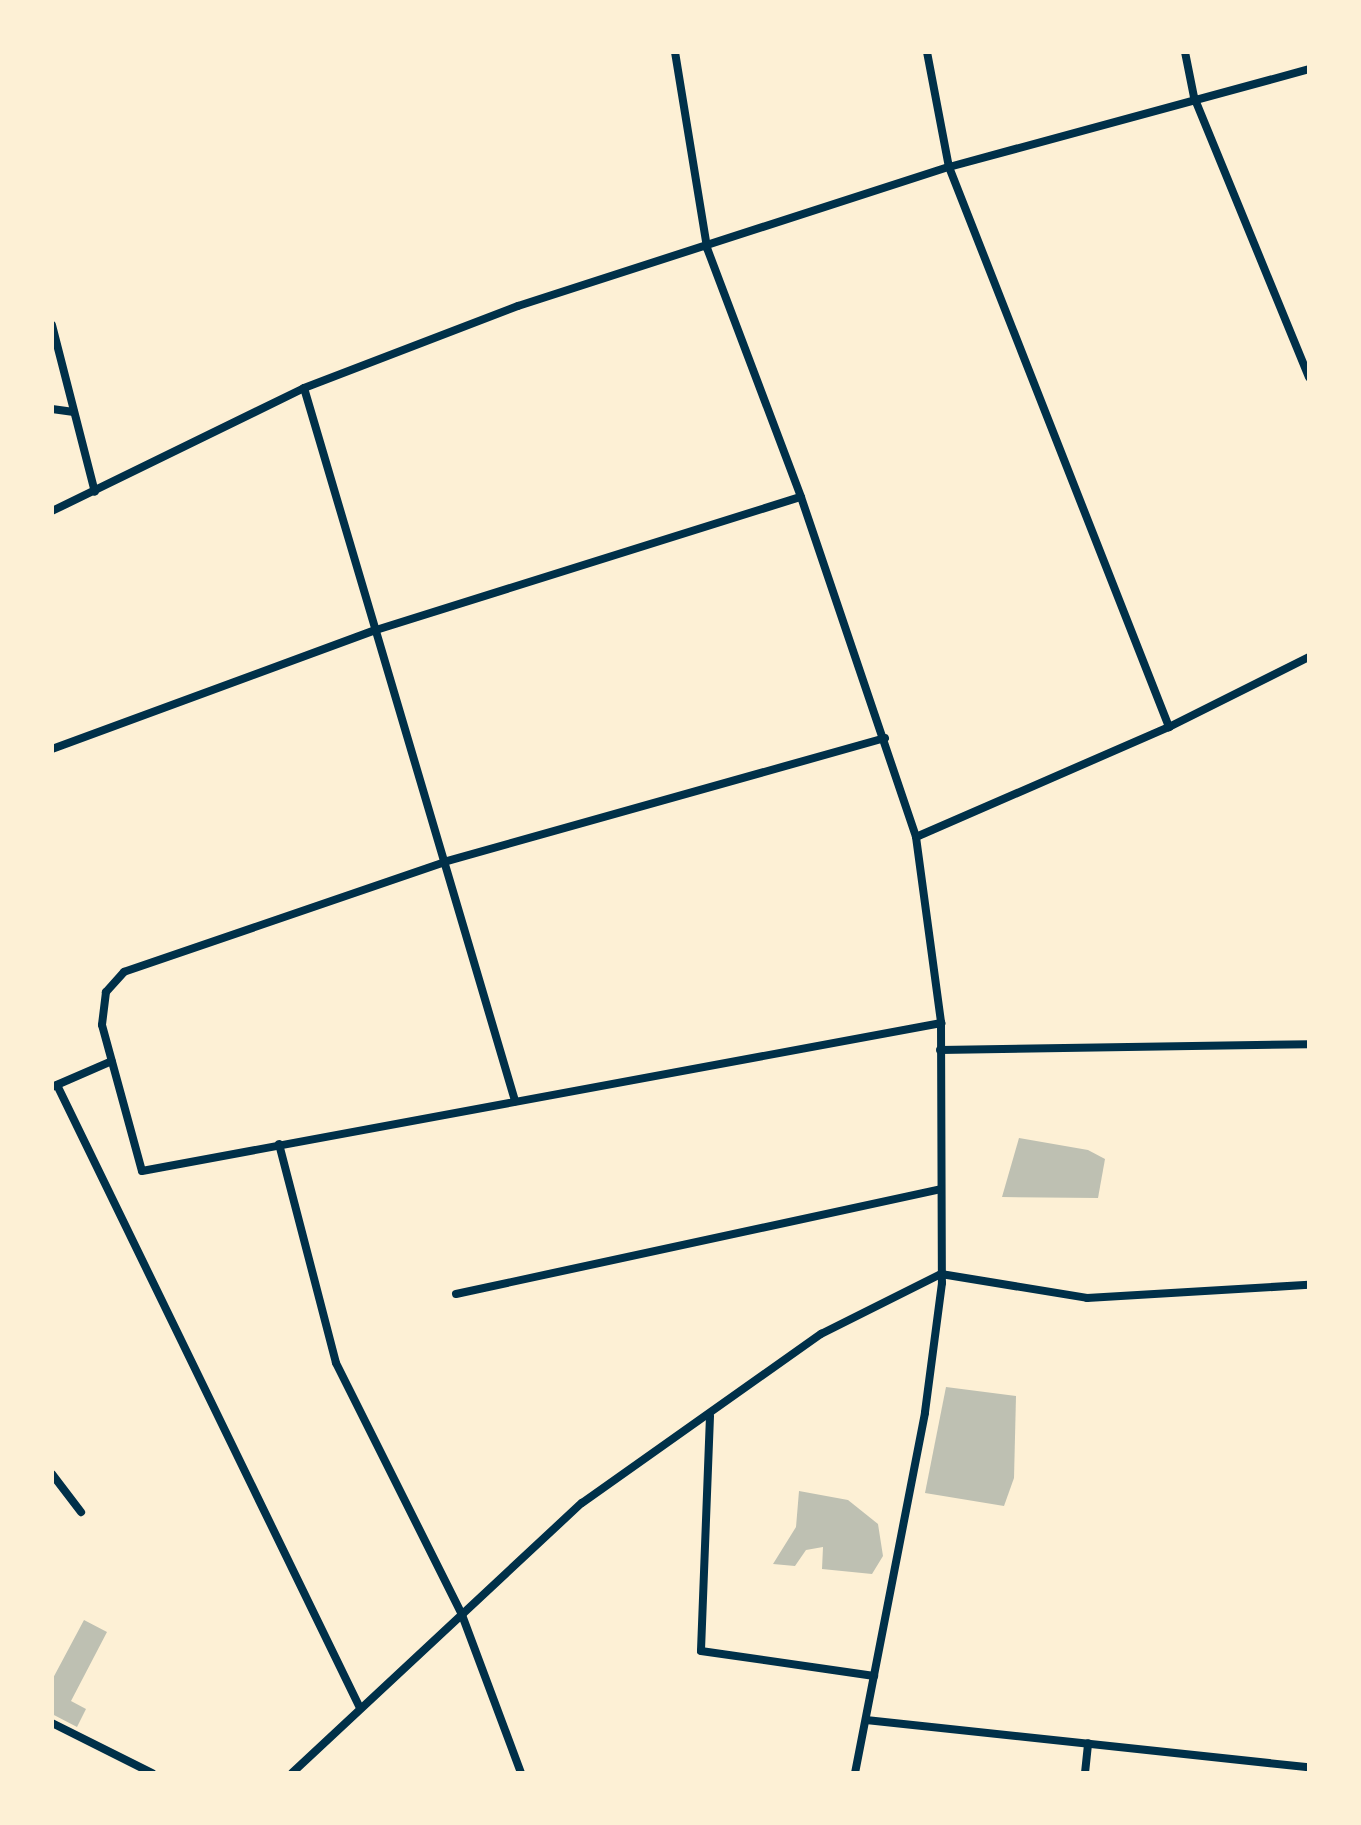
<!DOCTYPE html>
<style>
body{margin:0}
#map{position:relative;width:1361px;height:1825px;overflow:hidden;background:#fdf0d5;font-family:"DejaVu Sans",sans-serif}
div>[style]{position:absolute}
.building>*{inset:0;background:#bec0b2}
.minor>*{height:8px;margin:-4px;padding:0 4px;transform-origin:4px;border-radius:4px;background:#003049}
span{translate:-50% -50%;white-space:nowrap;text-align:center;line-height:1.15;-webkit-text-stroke:6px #fdf0d5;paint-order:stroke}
.frame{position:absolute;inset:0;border:54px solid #fdf0d5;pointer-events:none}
</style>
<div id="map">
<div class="building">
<div style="clip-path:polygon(1019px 1138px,1088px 1150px,1105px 1159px,1098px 1198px,1002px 1197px)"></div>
<div style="clip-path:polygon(946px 1387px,1016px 1396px,1014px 1478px,1004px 1506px,925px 1493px)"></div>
<div style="clip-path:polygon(799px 1491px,848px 1500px,878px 1524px,883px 1556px,872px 1574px,822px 1569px,823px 1547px,806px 1550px,795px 1566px,773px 1564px,796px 1527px)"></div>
<div style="clip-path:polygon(84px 1620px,107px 1632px,71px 1701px,86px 1709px,77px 1727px,52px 1714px,52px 1680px)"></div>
</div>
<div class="minor">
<div style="left:675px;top:52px;width:199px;rotate:80.7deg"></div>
<div style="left:707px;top:248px;width:266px;rotate:69.3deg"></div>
<div style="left:801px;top:497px;width:359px;rotate:71.3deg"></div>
<div style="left:916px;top:837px;width:188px;rotate:82.3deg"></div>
<div style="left:941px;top:1023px;width:260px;rotate:89.8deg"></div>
<div style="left:942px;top:1283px;width:131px;rotate:97.5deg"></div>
<div style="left:925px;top:1413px;width:367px;rotate:101deg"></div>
<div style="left:927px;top:52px;width:117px;rotate:79.2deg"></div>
<div style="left:949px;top:167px;width:602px;rotate:68.55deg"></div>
<div style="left:1185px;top:52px;width:46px;rotate:78.7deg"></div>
<div style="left:1194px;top:97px;width:303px;rotate:67.7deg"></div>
<div style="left:52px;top:325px;width:172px;rotate:75.6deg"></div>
<div style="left:304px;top:388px;width:744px;rotate:73.51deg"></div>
<div style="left:52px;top:409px;width:22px;rotate:8deg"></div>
<div style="left:52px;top:511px;width:280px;rotate:-26deg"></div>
<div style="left:304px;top:388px;width:229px;rotate:-21deg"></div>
<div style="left:518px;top:306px;width:453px;rotate:-17.9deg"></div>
<div style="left:949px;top:167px;width:373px;rotate:-15.2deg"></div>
<div style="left:885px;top:738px;width:457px;rotate:164.3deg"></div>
<div style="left:445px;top:862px;width:339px;rotate:161.1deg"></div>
<div style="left:124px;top:972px;width:27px;rotate:132deg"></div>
<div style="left:106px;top:992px;width:33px;rotate:97deg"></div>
<div style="left:102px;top:1025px;width:151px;rotate:74.7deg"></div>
<div style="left:142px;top:1171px;width:813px;rotate:-10.49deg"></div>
<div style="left:52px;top:749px;width:345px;rotate:-20.2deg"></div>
<div style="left:376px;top:630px;width:445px;rotate:-17.4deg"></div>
<div style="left:916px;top:837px;width:276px;rotate:-23.5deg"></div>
<div style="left:1169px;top:727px;width:157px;rotate:-26.6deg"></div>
<div style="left:940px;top:1050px;width:369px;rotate:-0.9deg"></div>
<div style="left:57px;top:1085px;width:693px;rotate:64.06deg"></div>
<div style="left:52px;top:1087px;width:65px;rotate:-23.4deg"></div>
<div style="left:279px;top:1144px;width:226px;rotate:75.4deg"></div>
<div style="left:336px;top:1363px;width:282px;rotate:63.4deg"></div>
<div style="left:462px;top:1615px;width:169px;rotate:69.5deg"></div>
<div style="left:456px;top:1294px;width:496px;rotate:-12.2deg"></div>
<div style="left:710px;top:1416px;width:235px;rotate:92.2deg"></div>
<div style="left:701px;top:1651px;width:175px;rotate:8.2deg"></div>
<div style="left:52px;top:1474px;width:48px;rotate:52.7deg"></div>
<div style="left:866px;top:1720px;width:445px;rotate:6.1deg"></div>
<div style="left:52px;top:1723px;width:112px;rotate:26.6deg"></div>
<div style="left:292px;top:1773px;width:396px;rotate:-43deg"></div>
<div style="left:582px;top:1503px;width:293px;rotate:-35.3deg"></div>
<div style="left:821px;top:1334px;width:134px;rotate:-26.6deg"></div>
<div style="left:941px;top:1274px;width:148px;rotate:9.3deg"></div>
<div style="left:1087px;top:1298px;width:222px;rotate:-3.4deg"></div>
<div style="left:1085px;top:1773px;width:30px;rotate:-84deg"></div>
</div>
<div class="frame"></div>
</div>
